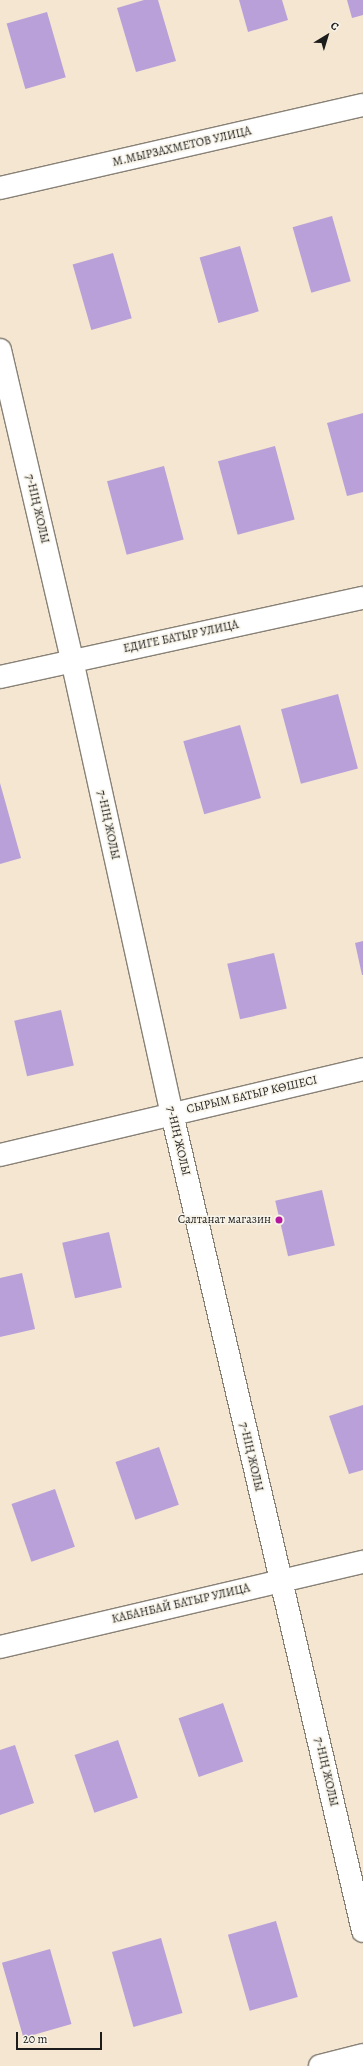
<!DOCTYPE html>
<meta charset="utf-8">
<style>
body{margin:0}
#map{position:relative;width:363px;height:2066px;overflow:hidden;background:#f4e6d1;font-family:Alegreya,serif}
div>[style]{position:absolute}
.building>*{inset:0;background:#b9a0d8;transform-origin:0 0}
.roads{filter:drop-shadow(1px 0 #888176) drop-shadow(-1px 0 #888176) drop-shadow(0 1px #888176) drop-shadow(0 -1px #888176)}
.street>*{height:22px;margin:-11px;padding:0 11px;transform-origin:11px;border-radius:11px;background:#fff}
.dots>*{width:11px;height:11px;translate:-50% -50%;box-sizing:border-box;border:2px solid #f7f3e8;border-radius:50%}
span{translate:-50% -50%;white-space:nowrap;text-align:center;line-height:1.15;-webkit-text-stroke:3px #f7f3e8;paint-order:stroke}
.street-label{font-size:12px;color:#1c1c1c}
.poi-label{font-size:12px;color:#1c1c1c}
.right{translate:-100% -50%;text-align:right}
.north{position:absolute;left:307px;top:16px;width:40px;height:40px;-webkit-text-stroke:3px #f7f3e8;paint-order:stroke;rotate:38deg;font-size:11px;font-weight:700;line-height:16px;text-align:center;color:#1c1c1c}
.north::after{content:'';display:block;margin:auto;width:14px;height:18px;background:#1c1c1c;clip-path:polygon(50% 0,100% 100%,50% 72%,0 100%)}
.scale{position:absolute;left:16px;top:2032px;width:86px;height:18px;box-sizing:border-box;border:2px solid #1c1c1c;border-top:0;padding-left:5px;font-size:12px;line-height:14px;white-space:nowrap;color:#1c1c1c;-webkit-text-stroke:3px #f7f3e8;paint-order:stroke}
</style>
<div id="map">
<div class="building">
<div style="clip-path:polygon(144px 0,158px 0,176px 61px,136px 72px,117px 8px)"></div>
<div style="clip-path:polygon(239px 0,282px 0,288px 20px,248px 32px)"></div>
<div style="clip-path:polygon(347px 0,363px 0,363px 15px,352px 18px)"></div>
<div style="left:47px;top:12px;width:68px;height:42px;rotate:74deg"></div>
<div style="left:332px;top:216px;width:68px;height:41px;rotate:74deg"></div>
<div style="left:240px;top:246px;width:68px;height:42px;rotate:74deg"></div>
<div style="left:113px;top:253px;width:68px;height:42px;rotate:74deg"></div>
<div style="clip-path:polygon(363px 413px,363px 492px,347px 496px,327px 423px)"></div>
<div style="left:275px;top:446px;width:76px;height:59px;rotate:75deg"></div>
<div style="left:164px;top:466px;width:76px;height:59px;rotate:75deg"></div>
<div style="left:338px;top:694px;width:77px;height:59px;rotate:75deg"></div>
<div style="left:240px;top:725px;width:76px;height:59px;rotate:74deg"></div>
<div style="clip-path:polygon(0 783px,21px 858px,0 864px)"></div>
<div style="clip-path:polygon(363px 941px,363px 975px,362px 975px,355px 943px)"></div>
<div style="left:274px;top:953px;width:57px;height:48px;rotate:77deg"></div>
<div style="left:61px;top:1010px;width:57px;height:48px;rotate:77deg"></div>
<div style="left:322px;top:1190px;width:57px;height:48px;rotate:77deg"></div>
<div style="left:109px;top:1232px;width:57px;height:48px;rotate:77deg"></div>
<div style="clip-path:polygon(22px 1273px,35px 1329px,0 1337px,0 1278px)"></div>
<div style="clip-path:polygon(363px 1405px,363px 1470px,349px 1474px,329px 1416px)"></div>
<div style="left:159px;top:1447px;width:61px;height:46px;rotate:71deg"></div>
<div style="left:55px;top:1489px;width:61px;height:46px;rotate:71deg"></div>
<div style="left:223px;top:1703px;width:62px;height:47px;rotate:71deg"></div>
<div style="left:118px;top:1740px;width:61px;height:46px;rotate:71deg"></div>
<div style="clip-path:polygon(15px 1745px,34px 1803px,0 1815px,0 1750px)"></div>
<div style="left:276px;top:1921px;width:79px;height:50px;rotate:74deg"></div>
<div style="left:161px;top:1938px;width:78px;height:51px;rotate:74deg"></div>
<div style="left:50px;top:1949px;width:78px;height:50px;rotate:74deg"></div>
</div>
<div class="roads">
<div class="street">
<div style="left:0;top:188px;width:372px;rotate:-12.9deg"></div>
<div style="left:0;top:350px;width:318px;rotate:76.9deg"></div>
<div style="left:72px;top:660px;width:465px;rotate:77.6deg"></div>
<div style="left:172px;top:1114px;width:839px;rotate:76.84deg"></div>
<div style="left:0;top:677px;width:371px;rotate:-12.3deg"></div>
<div style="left:0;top:1155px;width:373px;rotate:-13.3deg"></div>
<div style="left:0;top:1647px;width:373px;rotate:-13.2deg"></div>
<div style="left:320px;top:2066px;width:44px;rotate:-14.3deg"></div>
</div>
</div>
<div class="dots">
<div style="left:279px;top:1220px;background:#b5179e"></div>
</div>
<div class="street-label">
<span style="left:182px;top:147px;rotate:-13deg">М.МЫРЗАХМЕТОВ УЛИЦА</span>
<span style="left:37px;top:509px;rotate:77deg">7-НІҢ ЖОЛЫ</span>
<span style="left:181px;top:637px;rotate:-12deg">ЕДИГЕ БАТЫР УЛИЦА</span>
<span style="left:108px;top:825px;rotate:78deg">7-НІҢ ЖОЛЫ</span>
<span style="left:252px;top:1095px;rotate:-13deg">СЫРЫМ БАТЫР КӨШЕСІ</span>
<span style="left:178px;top:1141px;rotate:77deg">7-НІҢ ЖОЛЫ</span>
<span style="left:251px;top:1457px;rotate:77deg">7-НІҢ ЖОЛЫ</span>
<span style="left:181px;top:1604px;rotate:-13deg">КАБАНБАЙ БАТЫР УЛИЦА</span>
<span style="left:326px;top:1772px;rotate:77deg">7-НІҢ ЖОЛЫ</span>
</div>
<div class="poi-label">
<span class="right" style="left:271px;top:1220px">Салтанат магазин</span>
</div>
<div class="north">С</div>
<div class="scale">20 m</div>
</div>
